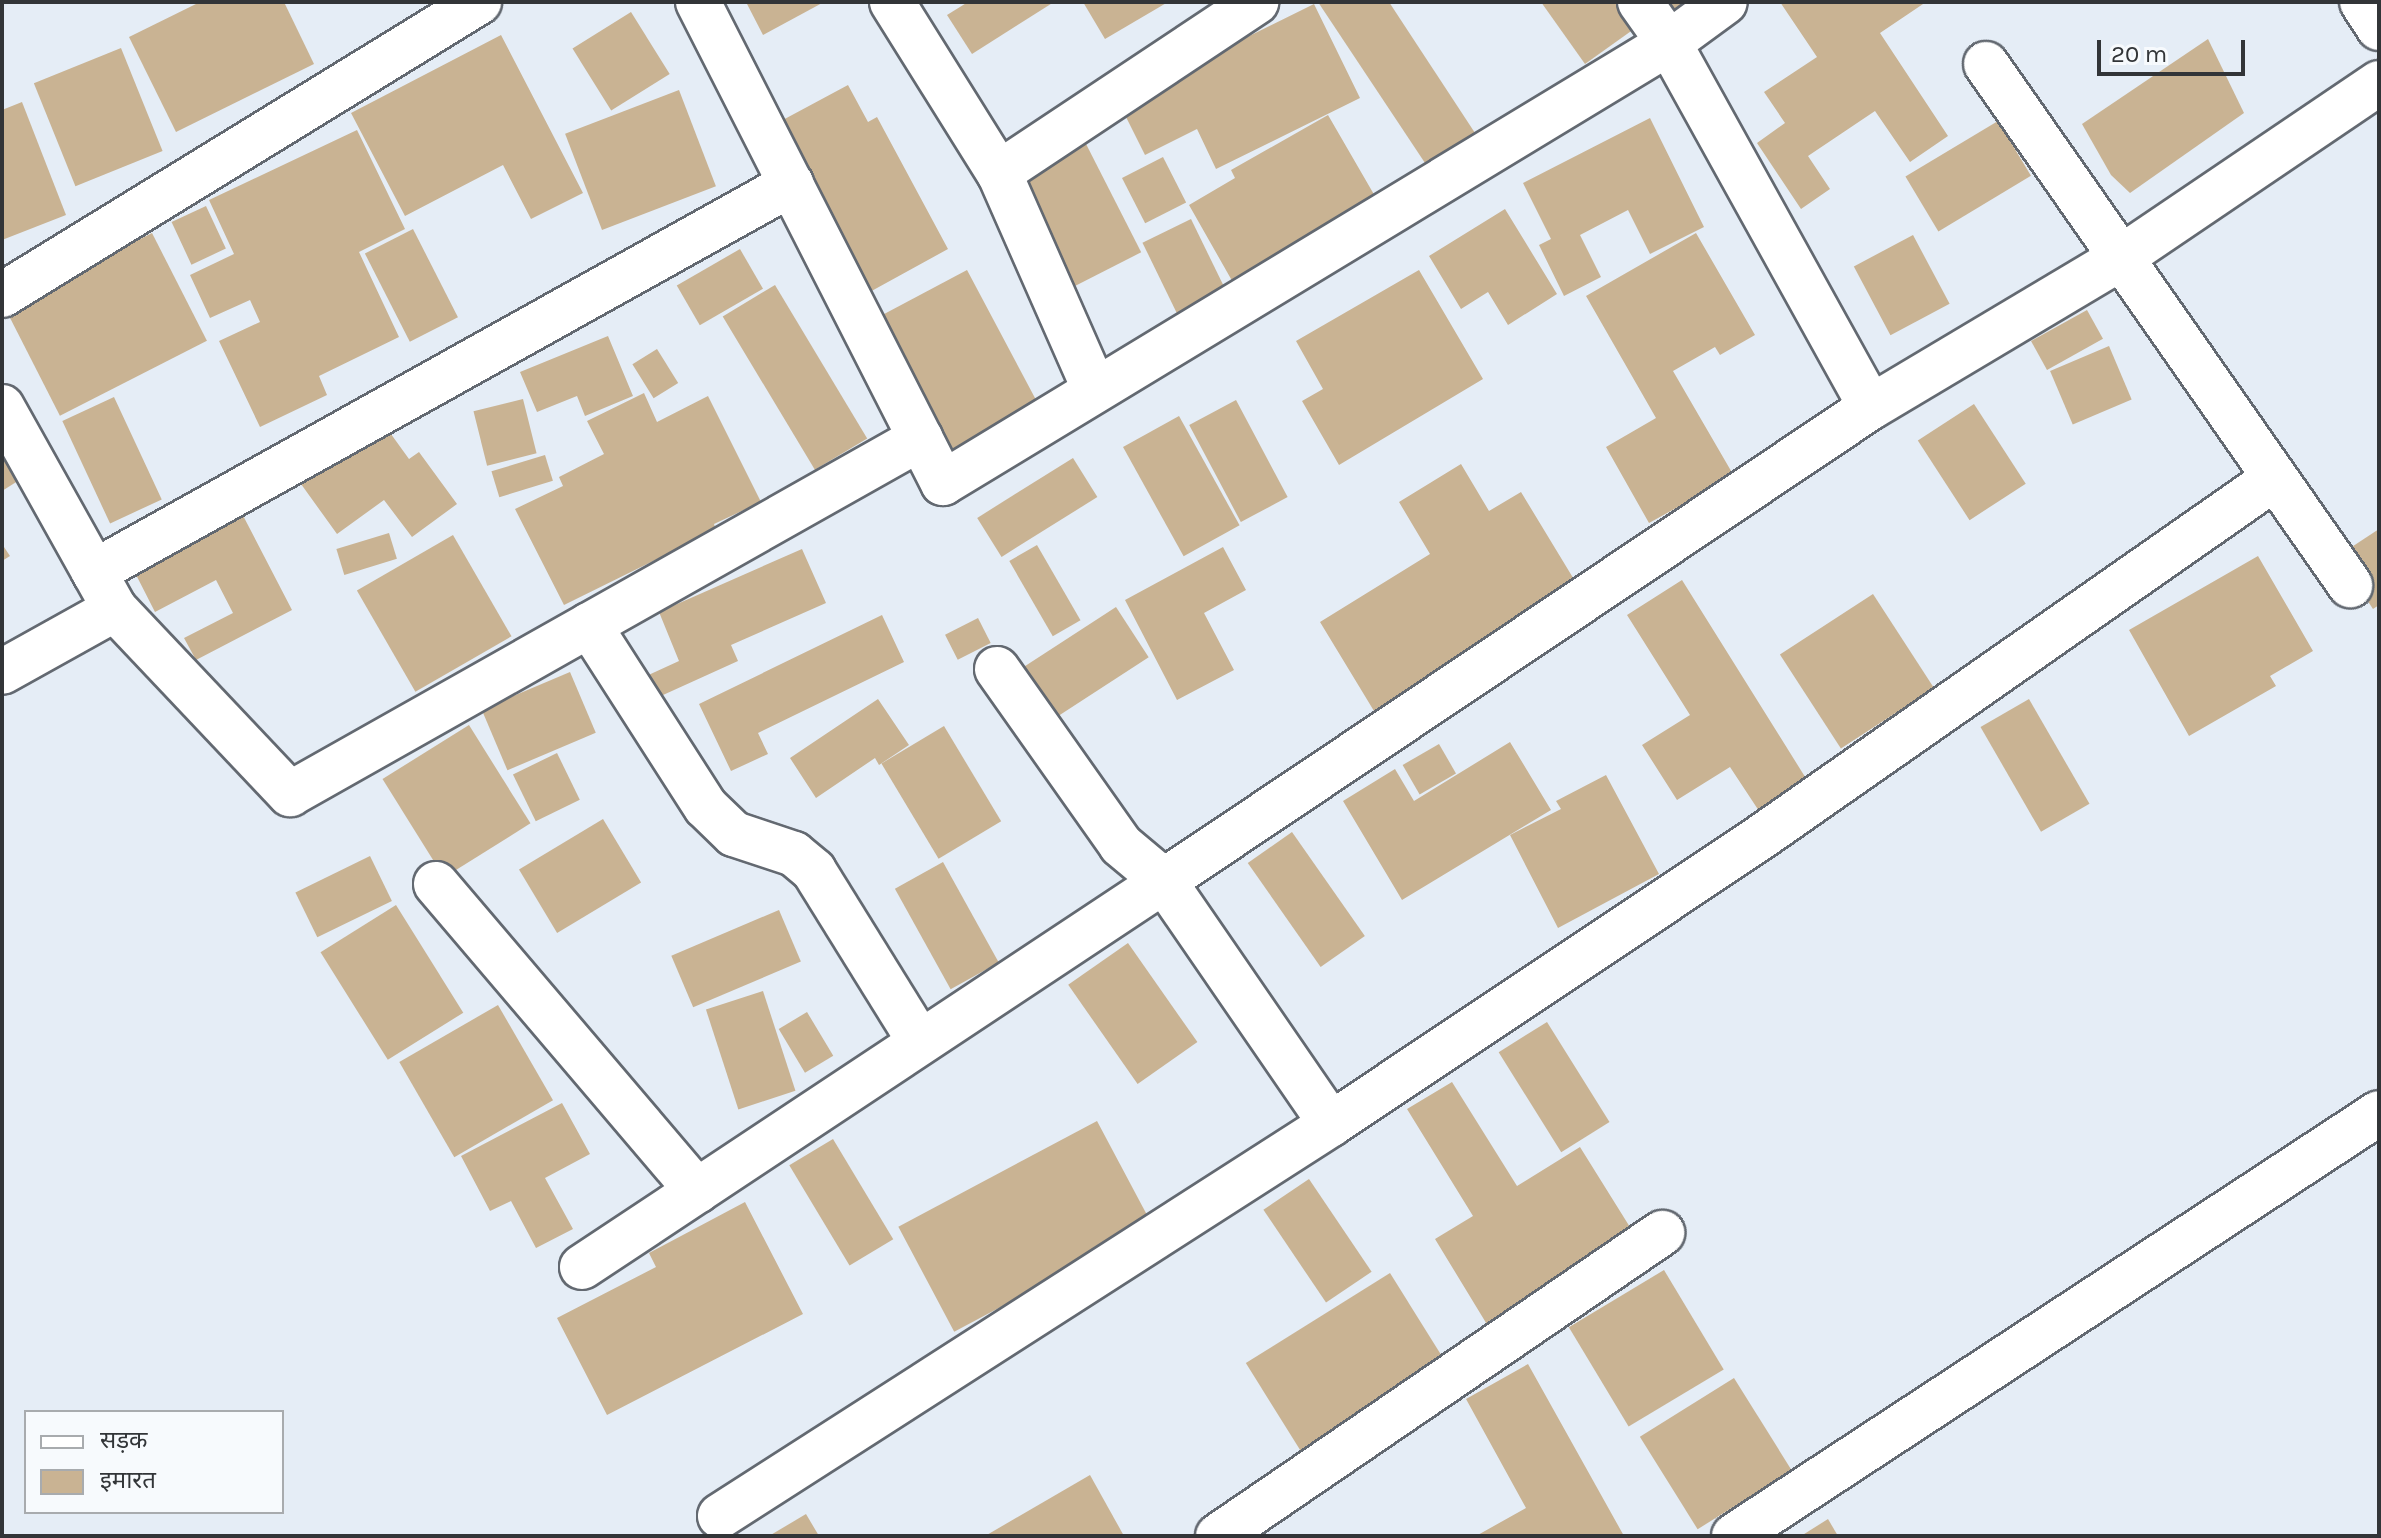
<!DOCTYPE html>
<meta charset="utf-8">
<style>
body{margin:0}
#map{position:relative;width:2381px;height:1538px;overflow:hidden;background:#e5edf6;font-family:Karla,"Noto Sans Devanagari",sans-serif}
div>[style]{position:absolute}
.building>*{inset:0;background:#c9b393;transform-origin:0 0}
.roads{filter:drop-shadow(2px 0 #636971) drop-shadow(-2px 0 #636971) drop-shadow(0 2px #636971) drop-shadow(0 -2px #636971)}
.minor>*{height:44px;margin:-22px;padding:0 22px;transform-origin:22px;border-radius:22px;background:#fff}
span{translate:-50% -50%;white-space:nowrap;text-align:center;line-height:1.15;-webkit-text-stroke:6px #f7fafd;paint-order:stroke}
.frame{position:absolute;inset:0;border:4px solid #323538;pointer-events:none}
.legend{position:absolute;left:24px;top:1410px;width:260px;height:104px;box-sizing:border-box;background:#f7fafd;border:2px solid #a8abae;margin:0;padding:10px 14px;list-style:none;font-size:24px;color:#323538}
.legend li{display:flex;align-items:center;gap:16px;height:40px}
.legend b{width:40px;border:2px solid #a8abae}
.scale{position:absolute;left:2097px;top:40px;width:148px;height:36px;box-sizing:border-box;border:4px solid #323538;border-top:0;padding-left:10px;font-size:24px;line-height:28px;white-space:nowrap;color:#323538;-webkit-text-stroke:6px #f7fafd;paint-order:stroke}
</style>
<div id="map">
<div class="building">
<div style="clip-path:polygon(200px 2px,284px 2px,314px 64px,176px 132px,129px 37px)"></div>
<div style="clip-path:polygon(746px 2px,824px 2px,763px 35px)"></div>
<div style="clip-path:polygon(968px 2px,1054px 2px,972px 54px,947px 15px)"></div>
<div style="clip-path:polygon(1083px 2px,1168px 2px,1105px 39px)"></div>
<div style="clip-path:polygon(1318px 2px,1389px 2px,1477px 136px,1429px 169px)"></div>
<div style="clip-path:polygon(1541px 2px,1625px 2px,1641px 24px,1585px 64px)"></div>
<div style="clip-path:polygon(1658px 2px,1699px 2px,1670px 21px)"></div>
<div style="clip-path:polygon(1780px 2px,1926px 2px,1880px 33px,1948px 136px,1910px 162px,1875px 111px,1808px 156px,1830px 189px,1801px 209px,1757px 143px,1785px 123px,1764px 92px,1817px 57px)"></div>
<div style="clip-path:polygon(1314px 4px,1360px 98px,1216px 169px,1197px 129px,1145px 155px,1118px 101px)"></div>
<div style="left:631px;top:12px;width:73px;height:69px;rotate:58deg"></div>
<div style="clip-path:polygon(501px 35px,583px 193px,531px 219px,503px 165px,405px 216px,351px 113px)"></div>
<div style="clip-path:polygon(2208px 39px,2244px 113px,2130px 193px,2111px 175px,2082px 124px)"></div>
<div style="left:121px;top:48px;width:111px;height:94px;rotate:68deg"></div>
<div style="clip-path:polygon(848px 85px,868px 122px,877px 117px,948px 249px,857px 299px,766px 129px)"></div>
<div style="left:679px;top:90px;width:103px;height:122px;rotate:69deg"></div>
<div style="clip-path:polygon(22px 102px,66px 215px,2px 240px,2px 110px)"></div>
<div style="clip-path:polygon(1328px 115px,1383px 210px,1239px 293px,1189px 205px,1235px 178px,1231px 170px)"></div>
<div style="clip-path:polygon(1650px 118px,1704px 227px,1650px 254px,1628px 210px,1580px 235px,1601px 277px,1564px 296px,1539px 245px,1551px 239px,1523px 183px)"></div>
<div style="left:1998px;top:121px;width:64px;height:108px;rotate:59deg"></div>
<div style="clip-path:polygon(357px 130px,405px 229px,359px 252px,399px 337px,319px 376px,327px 395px,260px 427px,219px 341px,260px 322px,250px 300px,210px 318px,190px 275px,234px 254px,209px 200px)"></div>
<div style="left:1084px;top:140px;width:126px;height:82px;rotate:63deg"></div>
<div style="left:1163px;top:157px;width:51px;height:46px;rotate:63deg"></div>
<div style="left:206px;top:206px;width:47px;height:38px;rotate:65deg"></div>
<div style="clip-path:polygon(1505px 209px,1557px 294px,1508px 325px,1488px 292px,1461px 309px,1429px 256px)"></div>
<div style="left:1191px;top:219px;width:81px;height:54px;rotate:64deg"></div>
<div style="left:413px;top:229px;width:99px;height:54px;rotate:63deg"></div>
<div style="left:152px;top:233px;width:121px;height:165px;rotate:63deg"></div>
<div style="clip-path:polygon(1696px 233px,1755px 335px,1720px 355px,1715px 347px,1673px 371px,1734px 476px,1649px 523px,1606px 447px,1656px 418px,1586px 296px)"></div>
<div style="left:1913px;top:235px;width:78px;height:67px;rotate:62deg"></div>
<div style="left:740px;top:249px;width:46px;height:73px;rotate:60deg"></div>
<div style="left:967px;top:270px;width:159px;height:113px;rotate:62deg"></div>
<div style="clip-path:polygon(1419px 270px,1483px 379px,1339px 465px,1302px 401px,1323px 389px,1296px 341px)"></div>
<div style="left:775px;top:285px;width:179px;height:61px;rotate:59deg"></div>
<div style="left:2087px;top:310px;width:33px;height:64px;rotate:61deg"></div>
<div style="clip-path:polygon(608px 336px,633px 396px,585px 416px,577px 396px,537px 412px,520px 372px)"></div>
<div style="left:2109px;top:346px;width:58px;height:64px;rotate:67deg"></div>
<div style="left:657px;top:349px;width:40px;height:29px;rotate:58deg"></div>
<div style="clip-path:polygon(644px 393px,657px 422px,708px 396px,761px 502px,714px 524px,716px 530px,564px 605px,515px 509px,563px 486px,559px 477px,604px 454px,587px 421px)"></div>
<div style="left:114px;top:397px;width:113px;height:57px;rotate:65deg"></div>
<div style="left:523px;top:399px;width:56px;height:51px;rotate:76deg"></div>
<div style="left:1236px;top:400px;width:110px;height:53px;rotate:62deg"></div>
<div style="left:1974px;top:404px;width:95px;height:67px;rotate:57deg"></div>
<div style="left:1179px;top:416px;width:125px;height:64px;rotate:61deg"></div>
<div style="clip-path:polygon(383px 423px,409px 459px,419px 452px,457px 504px,412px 537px,384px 500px,337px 534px,301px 484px)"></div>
<div style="clip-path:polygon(2px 448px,21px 479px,2px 491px)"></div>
<div style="left:545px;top:455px;width:27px;height:56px;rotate:73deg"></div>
<div style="left:1073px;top:458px;width:46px;height:113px;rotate:58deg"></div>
<div style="clip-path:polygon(1461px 464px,1489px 511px,1521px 492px,1578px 586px,1374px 711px,1320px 622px,1430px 554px,1399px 502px)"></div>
<div style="clip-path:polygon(237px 504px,292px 610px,196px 660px,184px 638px,233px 613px,216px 580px,155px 612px,129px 561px)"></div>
<div style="clip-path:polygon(2379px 529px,2379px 605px,2373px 609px,2338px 556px)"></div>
<div style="left:389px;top:533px;width:27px;height:55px;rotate:73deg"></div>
<div style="left:453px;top:535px;width:117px;height:111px;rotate:60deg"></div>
<div style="clip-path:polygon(2px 544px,10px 556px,2px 561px)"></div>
<div style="left:1037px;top:545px;width:87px;height:32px;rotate:60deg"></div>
<div style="clip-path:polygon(1223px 547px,1246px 590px,1204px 613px,1234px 670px,1177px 700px,1125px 600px)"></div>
<div style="clip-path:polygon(802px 549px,826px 603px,731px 645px,738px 661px,641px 705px,631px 683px,679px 661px,659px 612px)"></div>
<div style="clip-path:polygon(2258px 556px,2313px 651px,2270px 676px,2276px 686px,2189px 736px,2129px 630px)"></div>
<div style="clip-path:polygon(1682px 580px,1807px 780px,1759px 811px,1730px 767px,1677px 800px,1642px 745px,1690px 715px,1627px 615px)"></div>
<div style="left:1873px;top:594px;width:112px;height:111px;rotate:57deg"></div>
<div style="left:1116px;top:607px;width:60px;height:117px;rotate:57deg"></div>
<div style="clip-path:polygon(882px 615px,904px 662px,758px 733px,768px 754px,731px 771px,699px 704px)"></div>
<div style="left:978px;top:618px;width:28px;height:37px;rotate:63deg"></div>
<div style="left:570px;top:672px;width:66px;height:96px;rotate:67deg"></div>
<div style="clip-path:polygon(878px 699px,909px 745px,879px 765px,875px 758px,816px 798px,790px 758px)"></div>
<div style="left:2029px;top:699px;width:121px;height:56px;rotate:60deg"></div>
<div style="left:469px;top:725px;width:116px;height:102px;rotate:58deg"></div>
<div style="left:944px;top:726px;width:111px;height:73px;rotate:59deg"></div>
<div style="clip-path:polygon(1510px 742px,1551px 810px,1402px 900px,1343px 801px,1395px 769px,1414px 801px)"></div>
<div style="left:1439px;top:744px;width:34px;height:42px;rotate:60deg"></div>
<div style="left:557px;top:753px;width:52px;height:49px;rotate:64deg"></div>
<div style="clip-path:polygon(1606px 775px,1659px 874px,1558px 928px,1510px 835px,1561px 809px,1556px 801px)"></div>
<div style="left:603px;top:819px;width:74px;height:98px;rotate:59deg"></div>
<div style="left:1292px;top:832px;width:127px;height:54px;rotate:55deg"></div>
<div style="left:370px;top:856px;width:50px;height:83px;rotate:64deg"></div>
<div style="left:943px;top:862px;width:115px;height:55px;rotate:61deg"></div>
<div style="left:396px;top:905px;width:127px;height:89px;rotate:58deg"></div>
<div style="left:779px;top:910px;width:56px;height:117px;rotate:67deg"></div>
<div style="left:1128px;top:943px;width:121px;height:73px;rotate:55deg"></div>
<div style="left:763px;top:991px;width:105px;height:60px;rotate:72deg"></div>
<div style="left:498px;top:1005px;width:110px;height:114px;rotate:60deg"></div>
<div style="left:807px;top:1012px;width:51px;height:33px;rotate:59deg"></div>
<div style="left:1547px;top:1022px;width:118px;height:57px;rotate:58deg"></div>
<div style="clip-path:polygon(1452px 1082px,1517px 1186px,1580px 1147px,1638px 1240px,1491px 1331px,1435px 1239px,1473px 1216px,1407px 1109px)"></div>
<div style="clip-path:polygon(562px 1103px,590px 1154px,545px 1178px,573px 1229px,536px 1248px,511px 1201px,490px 1211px,461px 1156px)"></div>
<div style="left:1097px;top:1121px;width:119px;height:225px;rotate:62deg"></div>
<div style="left:833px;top:1139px;width:117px;height:51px;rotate:59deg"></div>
<div style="left:1309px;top:1179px;width:112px;height:55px;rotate:56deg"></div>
<div style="clip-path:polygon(745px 1202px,803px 1314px,607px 1415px,557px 1318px,656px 1267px,649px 1253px)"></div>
<div style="left:1664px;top:1270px;width:116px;height:111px;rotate:59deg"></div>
<div style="left:1390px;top:1273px;width:106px;height:170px;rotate:58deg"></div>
<div style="clip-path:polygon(1528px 1364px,1624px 1536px,1476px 1536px,1526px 1508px,1466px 1399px)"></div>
<div style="left:1734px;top:1378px;width:109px;height:111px;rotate:58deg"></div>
<div style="clip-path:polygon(1090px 1475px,1124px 1536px,985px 1536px)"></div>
<div style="clip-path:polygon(806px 1514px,819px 1536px,769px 1536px)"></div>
<div style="clip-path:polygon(1828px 1519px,1838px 1536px,1801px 1536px)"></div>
</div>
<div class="roads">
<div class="minor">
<div style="left:698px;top:2px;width:540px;rotate:63.01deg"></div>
<div style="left:943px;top:483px;width:849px;rotate:-31.22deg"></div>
<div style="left:1669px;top:43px;width:69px;rotate:-36.2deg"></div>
<div style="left:892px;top:2px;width:202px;rotate:58deg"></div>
<div style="left:1640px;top:2px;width:50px;rotate:54.7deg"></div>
<div style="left:1669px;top:43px;width:416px;rotate:61deg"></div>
<div style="left:2362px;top:2px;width:31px;rotate:57deg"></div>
<div style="left:1986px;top:64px;width:636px;rotate:55.06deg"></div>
<div style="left:2px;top:295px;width:560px;rotate:-31.56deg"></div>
<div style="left:1094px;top:388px;width:235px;rotate:-113.8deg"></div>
<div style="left:999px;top:173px;width:309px;rotate:-33.6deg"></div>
<div style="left:2px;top:407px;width:231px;rotate:60.8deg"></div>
<div style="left:115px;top:609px;width:129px;rotate:150.9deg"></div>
<div style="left:94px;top:572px;width:798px;rotate:-29.1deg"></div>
<div style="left:115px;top:609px;width:255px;rotate:46.6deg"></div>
<div style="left:290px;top:794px;width:724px;rotate:-29.43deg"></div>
<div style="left:589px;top:625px;width:216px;rotate:57.3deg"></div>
<div style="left:706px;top:807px;width:39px;rotate:44deg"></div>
<div style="left:734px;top:834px;width:63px;rotate:18.4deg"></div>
<div style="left:794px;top:854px;width:26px;rotate:40deg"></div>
<div style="left:814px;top:871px;width:201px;rotate:58.2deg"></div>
<div style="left:997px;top:669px;width:215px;rotate:54.8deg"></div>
<div style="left:1121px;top:845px;width:56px;rotate:39.9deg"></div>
<div style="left:1164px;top:881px;width:851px;rotate:-33.84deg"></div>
<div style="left:1871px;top:407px;width:289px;rotate:-30.8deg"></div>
<div style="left:2119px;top:259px;width:314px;rotate:-34.1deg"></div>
<div style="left:436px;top:884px;width:403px;rotate:49.6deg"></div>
<div style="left:582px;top:1267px;width:698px;rotate:-33.55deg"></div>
<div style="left:1164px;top:881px;width:295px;rotate:55.5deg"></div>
<div style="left:720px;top:1516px;width:726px;rotate:-32.68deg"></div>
<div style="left:1331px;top:1124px;width:517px;rotate:-33.72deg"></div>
<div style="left:1761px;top:837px;width:627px;rotate:-34.93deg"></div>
<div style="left:1218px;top:1536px;width:538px;rotate:-34.31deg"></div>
<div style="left:1734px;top:1536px;width:771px;rotate:-33.26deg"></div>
</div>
</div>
<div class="frame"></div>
<ul class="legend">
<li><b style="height:10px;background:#fff"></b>सड़क</li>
<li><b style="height:22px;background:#c9b393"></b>इमारत</li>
</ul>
<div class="scale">20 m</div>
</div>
